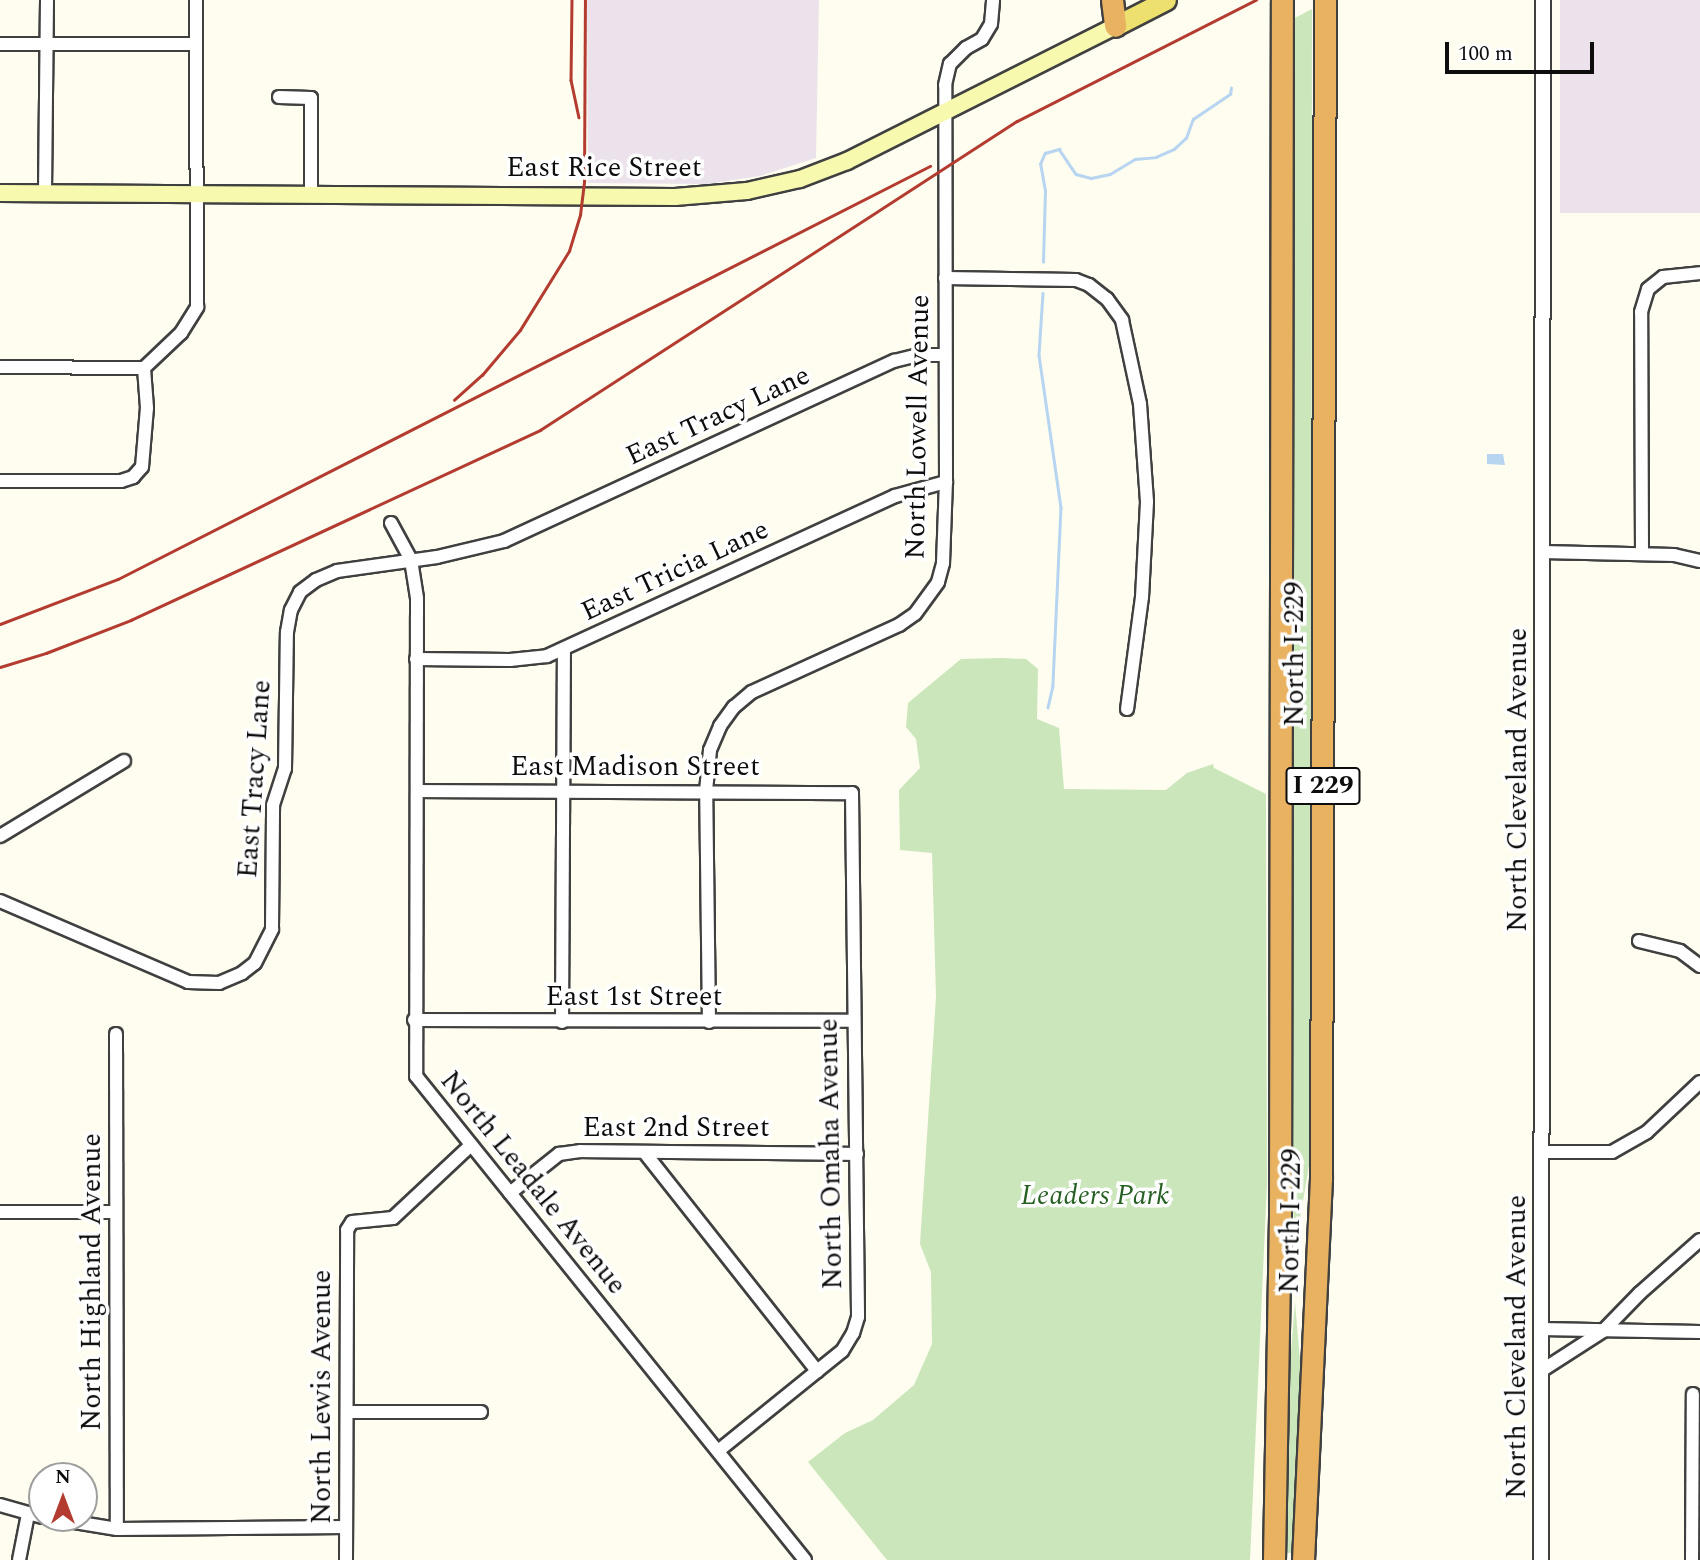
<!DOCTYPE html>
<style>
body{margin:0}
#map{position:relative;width:1700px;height:1560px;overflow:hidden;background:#fefdef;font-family:Spectral,serif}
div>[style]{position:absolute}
.industrial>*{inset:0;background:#ebe2eb;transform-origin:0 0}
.green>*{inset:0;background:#cbe6bb}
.water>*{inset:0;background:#b7d4f1}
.stream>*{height:2.5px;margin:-1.25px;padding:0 1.25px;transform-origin:1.25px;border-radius:1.25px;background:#b7d4f1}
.roads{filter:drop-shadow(2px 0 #404040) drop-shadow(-2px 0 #404040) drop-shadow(0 2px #404040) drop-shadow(0 -2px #404040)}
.minor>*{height:12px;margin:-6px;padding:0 6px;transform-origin:6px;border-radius:6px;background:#fff}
.tertiary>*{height:14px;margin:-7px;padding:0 7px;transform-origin:7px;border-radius:7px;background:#fff}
.secondary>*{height:16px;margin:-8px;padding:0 8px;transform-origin:8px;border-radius:8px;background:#f7f9af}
.primary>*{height:19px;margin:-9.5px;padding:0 9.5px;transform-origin:9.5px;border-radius:9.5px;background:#eee06f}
.motorway>*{height:21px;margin:-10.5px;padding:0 10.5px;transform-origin:10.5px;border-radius:10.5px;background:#e9b261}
.rail>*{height:2.5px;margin:-1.25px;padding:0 1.25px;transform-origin:1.25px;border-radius:1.25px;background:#b33b30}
span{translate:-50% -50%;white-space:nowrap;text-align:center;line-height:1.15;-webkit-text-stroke:7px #fff;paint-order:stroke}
.shield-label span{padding:2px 5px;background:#fff;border:2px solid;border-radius:5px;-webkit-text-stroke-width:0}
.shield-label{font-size:26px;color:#0d0d0d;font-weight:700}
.street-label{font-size:28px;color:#0d0d0d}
.park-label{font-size:28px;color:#276023;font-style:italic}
.north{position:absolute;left:28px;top:1462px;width:70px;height:70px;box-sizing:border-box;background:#fff;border:2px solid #9e9e9e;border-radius:50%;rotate:0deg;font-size:19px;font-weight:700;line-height:28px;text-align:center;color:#0d0d0d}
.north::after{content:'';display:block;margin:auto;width:24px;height:32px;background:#b33b30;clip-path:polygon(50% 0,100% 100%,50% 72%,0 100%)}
.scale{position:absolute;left:1445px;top:42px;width:149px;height:32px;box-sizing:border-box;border:4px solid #0d0d0d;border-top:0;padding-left:9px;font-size:21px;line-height:24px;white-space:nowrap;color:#0d0d0d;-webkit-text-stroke:5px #fff;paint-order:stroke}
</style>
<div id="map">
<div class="industrial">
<div style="clip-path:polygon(587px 0,819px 0,816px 158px,760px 176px,707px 184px,588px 183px)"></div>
<div style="left:1560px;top:0;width:140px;height:213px"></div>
</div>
<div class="green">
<div style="clip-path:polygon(1312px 9px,1311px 1035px,1309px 1165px,1296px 1243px,1289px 1159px,1291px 20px)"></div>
<div style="clip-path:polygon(1002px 658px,1026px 659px,1038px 669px,1037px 719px,1059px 728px,1064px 789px,1166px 790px,1187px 773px,1213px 764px,1214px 768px,1266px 794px,1267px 1183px,1250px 1560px,887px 1560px,808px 1462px,845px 1433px,873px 1420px,914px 1385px,932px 1344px,931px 1272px,920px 1244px,936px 997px,932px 853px,900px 850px,899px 790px,920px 768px,916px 739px,906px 727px,908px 703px,961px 659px)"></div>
<div style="clip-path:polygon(1295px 1302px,1302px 1385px,1292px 1553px,1287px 1553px,1284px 1552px,1288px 1390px)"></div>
</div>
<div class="water">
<div style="clip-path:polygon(1487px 454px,1503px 454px,1505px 465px,1487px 464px)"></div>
</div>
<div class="stream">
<div style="left:1043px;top:262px;width:71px;rotate:-88.4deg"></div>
<div style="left:1045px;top:191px;width:27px;rotate:-100deg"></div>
<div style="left:1040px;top:164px;width:12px;rotate:-66deg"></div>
<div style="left:1045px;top:153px;width:15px;rotate:-16deg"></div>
<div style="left:1059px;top:149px;width:30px;rotate:56deg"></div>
<div style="left:1076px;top:174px;width:16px;rotate:15deg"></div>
<div style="left:1091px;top:178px;width:19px;rotate:-12deg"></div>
<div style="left:1110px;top:174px;width:29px;rotate:-31deg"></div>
<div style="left:1135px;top:159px;width:21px;rotate:-5deg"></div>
<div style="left:1156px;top:157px;width:20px;rotate:-24deg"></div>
<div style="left:1174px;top:149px;width:16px;rotate:-43deg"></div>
<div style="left:1186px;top:138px;width:20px;rotate:-70deg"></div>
<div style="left:1193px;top:119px;width:45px;rotate:-34deg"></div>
<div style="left:1230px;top:94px;width:6px;rotate:-81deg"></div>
<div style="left:1043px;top:293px;width:62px;rotate:93.7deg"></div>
<div style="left:1039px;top:355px;width:154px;rotate:81.8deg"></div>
<div style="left:1061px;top:507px;width:179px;rotate:92.6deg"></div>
<div style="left:1053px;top:686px;width:22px;rotate:103deg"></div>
</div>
<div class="roads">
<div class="minor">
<div style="left:0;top:44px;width:196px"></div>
<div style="left:279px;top:97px;width:32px;rotate:2deg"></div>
<div style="left:311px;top:98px;width:98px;rotate:90deg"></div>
<div style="left:45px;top:192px;width:192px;rotate:-89.4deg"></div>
<div style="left:945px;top:278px;width:131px;rotate:0.9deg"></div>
<div style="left:1076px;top:280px;width:14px;rotate:21deg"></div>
<div style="left:1089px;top:285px;width:23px;rotate:38deg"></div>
<div style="left:1107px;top:299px;width:26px;rotate:54deg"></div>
<div style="left:1122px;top:320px;width:86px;rotate:77.9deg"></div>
<div style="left:1140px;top:404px;width:98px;rotate:85.9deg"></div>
<div style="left:1147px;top:502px;width:95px;rotate:93deg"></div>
<div style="left:1142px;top:597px;width:113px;rotate:97.6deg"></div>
<div style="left:0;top:367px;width:144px;rotate:0.4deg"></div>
<div style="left:0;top:481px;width:121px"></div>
<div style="left:121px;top:481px;width:13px;rotate:-18deg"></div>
<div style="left:133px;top:477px;width:13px;rotate:-48deg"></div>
<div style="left:142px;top:467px;width:59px;rotate:-85.2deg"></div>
<div style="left:147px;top:408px;width:40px;rotate:-94.3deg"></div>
<div style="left:144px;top:368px;width:51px;rotate:-43.4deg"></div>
<div style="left:181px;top:333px;width:31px;rotate:-58deg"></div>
<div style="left:197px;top:307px;width:307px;rotate:-90.2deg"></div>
<div style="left:391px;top:523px;width:42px;rotate:61.6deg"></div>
<div style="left:411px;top:560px;width:39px;rotate:81deg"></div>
<div style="left:417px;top:599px;width:477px;rotate:90.1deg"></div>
<div style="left:416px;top:1076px;width:621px;rotate:51.21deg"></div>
<div style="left:1542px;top:552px;width:132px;rotate:1.3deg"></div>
<div style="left:1674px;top:555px;width:27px;rotate:13deg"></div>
<div style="left:1642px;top:554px;width:242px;rotate:-90.2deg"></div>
<div style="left:1641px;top:312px;width:24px;rotate:-73deg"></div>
<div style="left:1648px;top:289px;width:19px;rotate:-39deg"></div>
<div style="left:1663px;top:277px;width:37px;rotate:-6deg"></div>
<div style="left:416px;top:659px;width:94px;rotate:0.6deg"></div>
<div style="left:510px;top:660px;width:37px;rotate:-6deg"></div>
<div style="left:547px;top:656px;width:383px;rotate:-24.7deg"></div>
<div style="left:895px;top:496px;width:53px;rotate:-15.4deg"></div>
<div style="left:417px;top:791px;width:435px;rotate:0.3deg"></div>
<div style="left:852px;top:793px;width:524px;rotate:89.34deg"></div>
<div style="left:858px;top:1317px;width:17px;rotate:107deg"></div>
<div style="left:853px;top:1333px;width:21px;rotate:121deg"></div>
<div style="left:842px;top:1351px;width:159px;rotate:141.1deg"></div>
<div style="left:0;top:836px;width:145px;rotate:-31.2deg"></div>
<div style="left:0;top:901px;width:205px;rotate:23.3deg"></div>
<div style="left:188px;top:982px;width:31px;rotate:2deg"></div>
<div style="left:219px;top:983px;width:25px;rotate:-23deg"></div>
<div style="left:242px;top:973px;width:16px;rotate:-38deg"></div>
<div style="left:255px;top:963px;width:38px;rotate:-63deg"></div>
<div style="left:272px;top:929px;width:124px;rotate:-89.5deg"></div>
<div style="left:273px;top:805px;width:38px;rotate:-72deg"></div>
<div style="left:285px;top:769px;width:137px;rotate:-89.2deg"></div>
<div style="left:287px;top:632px;width:22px;rotate:-80deg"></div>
<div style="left:291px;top:610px;width:20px;rotate:-63deg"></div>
<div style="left:300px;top:592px;width:20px;rotate:-37deg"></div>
<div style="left:316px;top:580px;width:23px;rotate:-23deg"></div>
<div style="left:337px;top:571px;width:101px;rotate:-8deg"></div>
<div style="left:437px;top:557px;width:69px;rotate:-13.4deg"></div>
<div style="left:504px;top:541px;width:430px;rotate:-24.8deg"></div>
<div style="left:894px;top:361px;width:25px;rotate:-14deg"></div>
<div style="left:918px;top:355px;width:27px"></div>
<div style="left:1639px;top:941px;width:42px;rotate:13.7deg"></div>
<div style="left:1680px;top:951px;width:25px;rotate:37deg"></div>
<div style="left:414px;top:1020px;width:440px;rotate:0.1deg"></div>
<div style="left:562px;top:1022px;width:373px;rotate:-89.7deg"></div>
<div style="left:709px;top:1022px;width:231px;rotate:-90.7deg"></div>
<div style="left:706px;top:791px;width:41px;rotate:-84.4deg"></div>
<div style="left:710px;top:750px;width:26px;rotate:-67deg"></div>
<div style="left:720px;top:726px;width:24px;rotate:-54deg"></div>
<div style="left:734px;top:707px;width:23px;rotate:-40deg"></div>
<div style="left:752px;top:692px;width:162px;rotate:-24.5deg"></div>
<div style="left:899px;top:625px;width:19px;rotate:-35deg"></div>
<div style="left:915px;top:614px;width:39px;rotate:-54deg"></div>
<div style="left:938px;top:582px;width:20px;rotate:-75deg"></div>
<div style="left:943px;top:563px;width:81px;rotate:-87.9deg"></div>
<div style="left:946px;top:482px;width:397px;rotate:-90.1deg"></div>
<div style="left:945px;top:85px;width:22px;rotate:-77deg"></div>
<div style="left:950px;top:64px;width:23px;rotate:-45deg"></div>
<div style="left:966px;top:48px;width:18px;rotate:-29deg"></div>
<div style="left:982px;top:39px;width:17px;rotate:-59deg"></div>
<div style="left:991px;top:24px;width:24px;rotate:-85deg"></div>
<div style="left:116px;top:1034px;width:495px;rotate:89.9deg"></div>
<div style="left:1542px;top:1152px;width:70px"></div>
<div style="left:1612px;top:1152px;width:40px;rotate:-29.7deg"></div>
<div style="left:1647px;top:1132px;width:73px;rotate:-43.3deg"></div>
<div style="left:645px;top:1153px;width:278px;rotate:51.7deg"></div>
<div style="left:510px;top:1193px;width:63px;rotate:-38.5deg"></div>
<div style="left:559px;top:1154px;width:21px;rotate:-8deg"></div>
<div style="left:580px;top:1151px;width:277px;rotate:0.6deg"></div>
<div style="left:0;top:1212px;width:116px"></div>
<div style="left:1541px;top:1329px;width:159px;rotate:1.1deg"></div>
<div style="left:1541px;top:1371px;width:74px;rotate:-32.8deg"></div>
<div style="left:1603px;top:1331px;width:53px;rotate:-45.8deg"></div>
<div style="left:1640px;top:1293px;width:80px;rotate:-41.5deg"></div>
<div style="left:348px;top:1412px;width:133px"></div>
<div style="left:0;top:1505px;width:44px;rotate:15.9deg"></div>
<div style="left:50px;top:1518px;width:68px;rotate:9.3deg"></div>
<div style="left:117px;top:1529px;width:229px;rotate:-0.5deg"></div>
<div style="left:19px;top:1560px;width:47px;rotate:-78.9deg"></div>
<div style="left:346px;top:1560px;width:330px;rotate:-89.8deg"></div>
<div style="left:347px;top:1230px;width:9px;rotate:-58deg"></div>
<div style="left:352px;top:1222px;width:41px;rotate:-5.6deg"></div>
<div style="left:393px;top:1218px;width:107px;rotate:-43.1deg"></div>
<div style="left:1692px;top:1560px;width:166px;rotate:-89.7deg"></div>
</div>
<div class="tertiary">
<div style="left:1541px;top:1560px;width:1560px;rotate:-89.93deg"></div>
</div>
<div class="secondary">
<div style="left:0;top:193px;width:675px;rotate:0.34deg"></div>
<div style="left:675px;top:197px;width:72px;rotate:-4.8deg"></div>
<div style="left:747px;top:191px;width:54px;rotate:-12.8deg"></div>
<div style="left:800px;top:179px;width:50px;rotate:-21deg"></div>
<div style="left:847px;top:161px;width:300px;rotate:-26.7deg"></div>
</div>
<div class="primary">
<div style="left:1115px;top:26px;width:57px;rotate:-27deg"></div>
</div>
<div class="motorway">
<div style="left:1112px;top:0;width:26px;rotate:83deg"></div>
<div style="left:1274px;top:1560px;width:344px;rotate:-89deg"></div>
<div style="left:1280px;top:1216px;width:1216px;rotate:-89.91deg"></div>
<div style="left:1303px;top:1560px;width:382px;rotate:-87.3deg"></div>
<div style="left:1321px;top:1178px;width:1178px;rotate:-89.81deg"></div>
</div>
</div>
<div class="rail">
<div style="left:572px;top:0;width:80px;rotate:90.7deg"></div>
<div style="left:571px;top:80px;width:38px;rotate:78deg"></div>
<div style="left:454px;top:400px;width:38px;rotate:-42deg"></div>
<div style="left:482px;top:375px;width:59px;rotate:-49.8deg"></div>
<div style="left:520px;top:330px;width:93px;rotate:-58.2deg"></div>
<div style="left:569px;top:251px;width:38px;rotate:-73deg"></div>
<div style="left:580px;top:215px;width:34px;rotate:-83deg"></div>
<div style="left:584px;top:181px;width:181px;rotate:-89.7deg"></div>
<div style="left:0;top:624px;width:126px;rotate:-20.9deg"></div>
<div style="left:118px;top:579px;width:911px;rotate:-26.96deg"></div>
<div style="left:0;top:667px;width:48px;rotate:-16.9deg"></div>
<div style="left:46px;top:653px;width:91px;rotate:-21.2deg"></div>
<div style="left:131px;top:620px;width:451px;rotate:-24.9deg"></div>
<div style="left:540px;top:430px;width:568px;rotate:-32.94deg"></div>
<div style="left:1017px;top:121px;width:268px;rotate:-26.9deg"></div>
</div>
<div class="shield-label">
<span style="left:1323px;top:786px">I 229</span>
</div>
<div class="street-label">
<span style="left:604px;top:168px">East Rice Street</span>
<span style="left:718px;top:416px;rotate:-25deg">East Tracy Lane</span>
<span style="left:918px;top:427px;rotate:-89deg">North Lowell Avenue</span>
<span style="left:675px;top:571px;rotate:-25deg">East Tricia Lane</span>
<span style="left:1295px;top:654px;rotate:-90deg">North I-229</span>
<span style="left:635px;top:767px">East Madison Street</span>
<span style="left:255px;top:779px;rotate:-86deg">East Tracy Lane</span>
<span style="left:1518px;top:780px;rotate:-90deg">North Cleveland Avenue</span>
<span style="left:634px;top:997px">East 1st Street</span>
<span style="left:676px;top:1128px">East 2nd Street</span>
<span style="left:831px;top:1154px;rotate:-91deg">North Omaha Avenue</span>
<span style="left:533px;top:1183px;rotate:51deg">North Leadale Avenue</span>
<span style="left:1291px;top:1221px;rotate:-89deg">North I-229</span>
<span style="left:92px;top:1282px;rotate:-90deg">North Highland Avenue</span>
<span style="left:1517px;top:1347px;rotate:-90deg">North Cleveland Avenue</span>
<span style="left:322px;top:1397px;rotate:-90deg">North Lewis Avenue</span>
</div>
<div class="park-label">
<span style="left:1095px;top:1196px">Leaders Park</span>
</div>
<div class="north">N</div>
<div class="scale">100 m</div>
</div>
